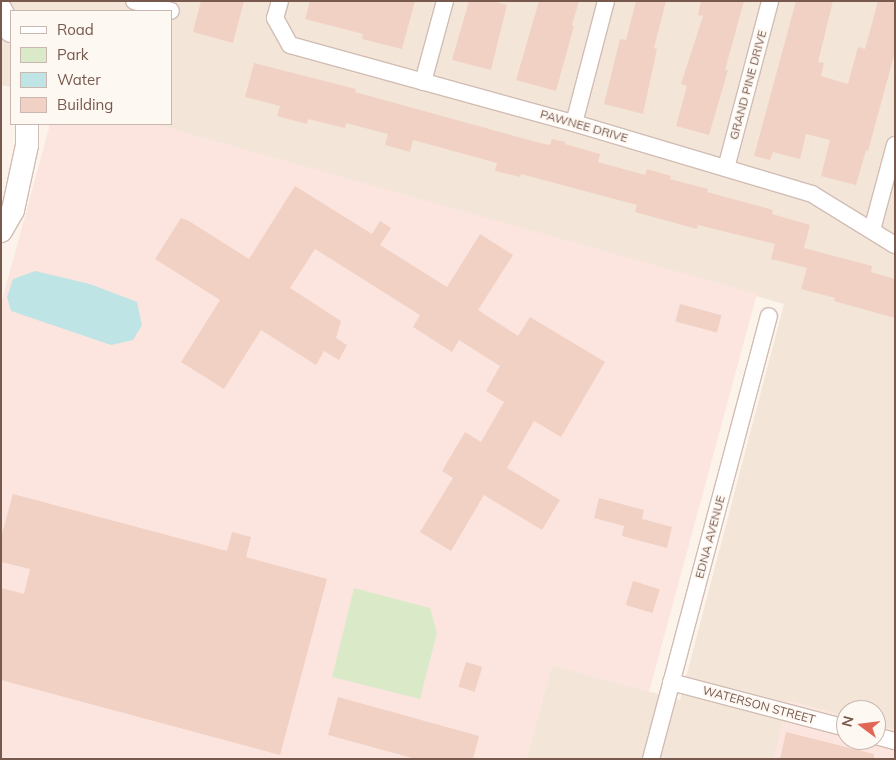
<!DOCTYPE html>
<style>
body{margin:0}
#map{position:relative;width:896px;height:760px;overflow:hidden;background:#fcf4eb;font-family:Mulish,sans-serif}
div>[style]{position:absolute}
.residential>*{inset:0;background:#f4e5d9}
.commercial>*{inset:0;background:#fce5df}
.green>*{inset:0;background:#daeac9}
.water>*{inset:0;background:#bfe4e6}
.building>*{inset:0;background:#f1d1c3;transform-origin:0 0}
.roads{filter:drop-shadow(1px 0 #d1bdb3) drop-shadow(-1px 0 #d1bdb3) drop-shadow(0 1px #d1bdb3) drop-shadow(0 -1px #d1bdb3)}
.street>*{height:16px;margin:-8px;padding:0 8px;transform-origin:8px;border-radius:8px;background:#fff}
.secondary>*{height:22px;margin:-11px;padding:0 11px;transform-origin:11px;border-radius:11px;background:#fff}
span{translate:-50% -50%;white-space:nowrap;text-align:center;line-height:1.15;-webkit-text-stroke:4px #fef8f2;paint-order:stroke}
.street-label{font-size:12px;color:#77594e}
.frame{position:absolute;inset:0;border:2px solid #77594e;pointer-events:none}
.legend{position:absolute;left:10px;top:10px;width:162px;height:115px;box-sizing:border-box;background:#fef8f2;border:1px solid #c8b8b0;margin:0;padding:6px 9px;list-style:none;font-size:15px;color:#77594e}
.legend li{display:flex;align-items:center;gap:10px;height:25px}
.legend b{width:25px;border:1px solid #c8b8b0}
.north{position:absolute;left:836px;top:700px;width:50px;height:50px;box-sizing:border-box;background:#fef8f2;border:1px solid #c8b8b0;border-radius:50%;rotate:285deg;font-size:14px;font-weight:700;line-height:20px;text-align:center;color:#77594e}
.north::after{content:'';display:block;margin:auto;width:18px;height:22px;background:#e16655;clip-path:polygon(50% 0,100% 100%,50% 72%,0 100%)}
</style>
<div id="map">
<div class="residential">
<div style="clip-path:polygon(1px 1px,895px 1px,895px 730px,876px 725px,876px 710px,846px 710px,846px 717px,789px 701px,773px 759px,526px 759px,552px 665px,680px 700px,784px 304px,154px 124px,171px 124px,171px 11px,11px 11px,11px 87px,1px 85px)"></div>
</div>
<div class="commercial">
<div style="clip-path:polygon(50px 124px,154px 124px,757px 294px,649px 692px,552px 665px,526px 759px,1px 759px,1px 304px)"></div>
<div style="clip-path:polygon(788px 701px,846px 717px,846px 740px,876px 740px,876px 725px,895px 730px,895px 759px,773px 759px)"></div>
</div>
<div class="green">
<div style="clip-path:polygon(354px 588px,430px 608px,437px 633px,420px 699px,332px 677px)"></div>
</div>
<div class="water">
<div style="clip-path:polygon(35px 271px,90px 284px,137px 302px,142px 325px,133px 340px,111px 345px,11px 311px,7px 297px,13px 279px)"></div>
</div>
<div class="building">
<div style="clip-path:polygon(201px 1px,244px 1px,233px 43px,193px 32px)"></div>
<div style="clip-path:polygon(310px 1px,415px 1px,402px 49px,362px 39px,363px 34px,305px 19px)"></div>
<div style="clip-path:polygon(469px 1px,492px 1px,507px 5px,491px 70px,452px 60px)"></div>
<div style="clip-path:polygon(539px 1px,579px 1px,572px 25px,574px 26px,556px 91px,516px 80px)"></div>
<div style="clip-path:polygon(636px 1px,666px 1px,654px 48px,657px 49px,643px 114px,604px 104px,620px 39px,626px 40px)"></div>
<div style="clip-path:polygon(701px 1px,744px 1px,725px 70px,728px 70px,709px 135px,676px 126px,687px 86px,681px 84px,703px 16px,698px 15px)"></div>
<div style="clip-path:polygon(796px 1px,833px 1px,818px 62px,824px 63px,821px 76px,848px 84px,858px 47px,865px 49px,878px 1px,895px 1px,895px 52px,868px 151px,866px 150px,856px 185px,821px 176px,830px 140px,806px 134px,800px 159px,773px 152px,770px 160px,754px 156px)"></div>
<div style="clip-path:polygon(254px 63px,356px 89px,355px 92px,540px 143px,550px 145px,552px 139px,565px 142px,565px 144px,600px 154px,598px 162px,645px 175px,647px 169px,671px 176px,670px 179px,708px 189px,707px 192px,773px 210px,772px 214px,810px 225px,804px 248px,872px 266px,871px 272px,895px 279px,895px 318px,834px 301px,835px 298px,801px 289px,807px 268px,771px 259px,775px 244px,698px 225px,697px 229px,635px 212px,637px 205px,521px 174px,520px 177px,495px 171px,497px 163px,413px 140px,410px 152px,385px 145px,388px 134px,346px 123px,345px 128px,308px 119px,307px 124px,277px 116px,280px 106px,245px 97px)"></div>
<div style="clip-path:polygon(295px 186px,372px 234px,380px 221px,391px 228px,380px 245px,447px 287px,480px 234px,513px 255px,478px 310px,518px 336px,530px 317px,605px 362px,561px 437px,534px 421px,507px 468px,560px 500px,542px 530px,484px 495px,451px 551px,420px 532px,453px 478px,442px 471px,465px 432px,481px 442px,504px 402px,486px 391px,500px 366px,459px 340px,452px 352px,413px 327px,420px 315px,315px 249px,290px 288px,341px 321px,336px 338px,347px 345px,339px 360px,324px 351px,316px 365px,261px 330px,224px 389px,181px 362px,220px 300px,155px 259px,181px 218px,189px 221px,249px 259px)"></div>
<div style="left:680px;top:304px;width:43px;height:18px;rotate:15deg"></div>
<div style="clip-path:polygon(13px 494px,227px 551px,232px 532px,251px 537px,246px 557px,327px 579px,280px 755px,1px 680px,1px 588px,24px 594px,30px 569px,1px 562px,1px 537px)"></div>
<div style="clip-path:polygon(599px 498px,644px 510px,642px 519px,672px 527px,667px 548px,622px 536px,624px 526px,594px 518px)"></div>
<div style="left:633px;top:581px;width:28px;height:25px;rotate:17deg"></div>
<div style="left:466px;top:662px;width:17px;height:26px;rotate:17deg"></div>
<div style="clip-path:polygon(338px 697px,479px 736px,473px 759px,416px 759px,328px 735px)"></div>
<div style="clip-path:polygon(786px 732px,874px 754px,874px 759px,780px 759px)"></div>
</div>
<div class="roads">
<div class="street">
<div style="left:134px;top:1px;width:38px;rotate:15deg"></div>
<div style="left:280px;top:1px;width:18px;rotate:106deg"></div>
<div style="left:275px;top:18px;width:31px;rotate:61deg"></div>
<div style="left:290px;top:45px;width:295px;rotate:15.4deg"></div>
<div style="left:574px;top:123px;width:248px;rotate:16.6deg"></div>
<div style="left:812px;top:194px;width:97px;rotate:31.6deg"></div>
<div style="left:423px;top:82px;width:84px;rotate:-74.8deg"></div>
<div style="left:574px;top:123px;width:126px;rotate:-75.3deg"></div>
<div style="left:726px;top:168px;width:173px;rotate:-75.2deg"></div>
<div style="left:872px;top:230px;width:88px;rotate:-74.9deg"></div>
<div style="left:671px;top:682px;width:181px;rotate:14.7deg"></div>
<div style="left:876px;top:736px;width:20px;rotate:15deg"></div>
<div style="left:651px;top:759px;width:458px;rotate:-75.1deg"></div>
</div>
<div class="secondary">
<div style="left:1px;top:10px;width:23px;rotate:65deg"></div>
<div style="left:1px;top:231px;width:24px;rotate:-60deg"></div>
<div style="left:13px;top:210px;width:66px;rotate:-77.8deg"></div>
<div style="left:27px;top:145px;width:21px;rotate:-90deg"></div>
</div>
</div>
<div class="street-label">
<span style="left:748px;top:85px;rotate:-75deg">GRAND PINE DRIVE</span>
<span style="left:584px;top:126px;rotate:16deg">PAWNEE DRIVE</span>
<span style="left:710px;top:537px;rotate:-75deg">EDNA AVENUE</span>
<span style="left:759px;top:705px;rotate:15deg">WATERSON STREET</span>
</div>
<div class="frame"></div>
<ul class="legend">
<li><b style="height:6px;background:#fff"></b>Road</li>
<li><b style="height:14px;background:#daeac9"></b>Park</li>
<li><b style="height:14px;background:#bfe4e6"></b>Water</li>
<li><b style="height:14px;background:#f1d1c3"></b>Building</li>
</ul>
<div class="north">N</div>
</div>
